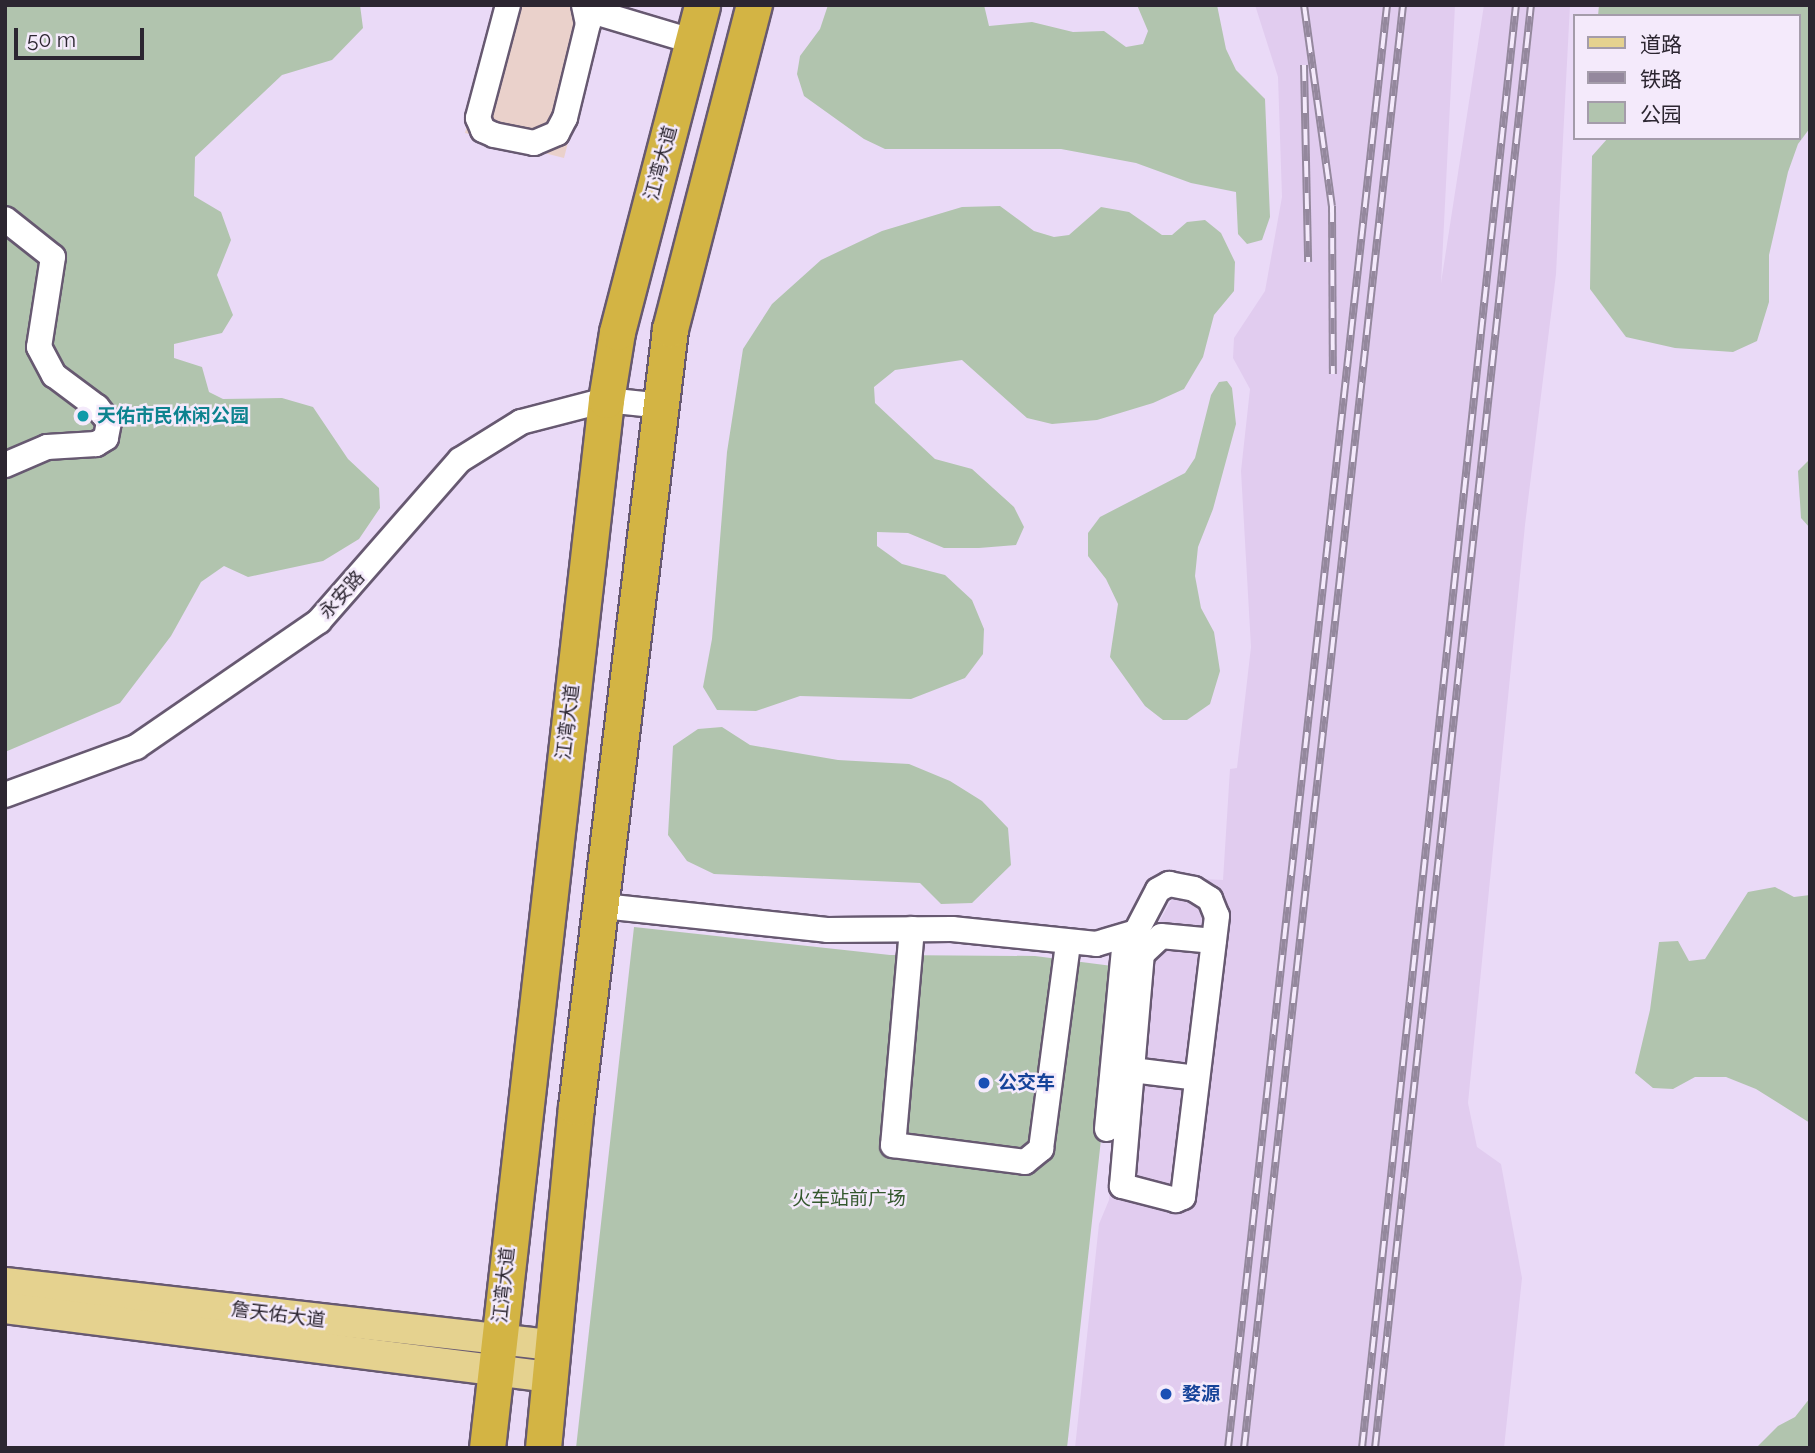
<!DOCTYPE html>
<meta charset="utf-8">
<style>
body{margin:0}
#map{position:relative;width:1815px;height:1453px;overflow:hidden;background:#eadaf7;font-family:Raleway,"Noto Sans SC",sans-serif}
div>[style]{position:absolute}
.industrial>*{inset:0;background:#ead1cb}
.built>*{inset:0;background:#e1ccef}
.green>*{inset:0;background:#b1c4ae}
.roads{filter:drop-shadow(2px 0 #675971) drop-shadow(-2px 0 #675971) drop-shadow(0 2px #675971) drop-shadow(0 -2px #675971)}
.minor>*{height:24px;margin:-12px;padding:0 12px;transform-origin:12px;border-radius:12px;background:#fff}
.major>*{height:30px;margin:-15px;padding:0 15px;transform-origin:15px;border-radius:15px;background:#e5d28f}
.highway>*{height:35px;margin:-17.5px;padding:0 17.5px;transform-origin:17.5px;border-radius:17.5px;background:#d3b444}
.rail>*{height:8px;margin-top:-4px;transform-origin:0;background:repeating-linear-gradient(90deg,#f4eafb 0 16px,#94889d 0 32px);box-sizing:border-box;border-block:2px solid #94889d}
.dots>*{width:19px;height:19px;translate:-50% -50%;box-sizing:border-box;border:4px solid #f4eafb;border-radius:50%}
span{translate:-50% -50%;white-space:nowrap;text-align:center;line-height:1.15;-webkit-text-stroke:5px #f4eafb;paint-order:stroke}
.street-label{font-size:19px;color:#2c2631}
.culture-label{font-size:19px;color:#0d838f;font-weight:700}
.left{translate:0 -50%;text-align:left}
.transit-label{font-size:19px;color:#164399;font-weight:700}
.park-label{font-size:19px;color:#34582e}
.frame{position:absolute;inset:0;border:7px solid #2c2631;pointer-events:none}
.legend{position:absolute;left:1573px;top:14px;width:228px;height:126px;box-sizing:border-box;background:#f4eafb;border:2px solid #a49caa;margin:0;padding:9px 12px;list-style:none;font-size:21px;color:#2c2631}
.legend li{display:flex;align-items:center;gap:14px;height:35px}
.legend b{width:35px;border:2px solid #a49caa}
.scale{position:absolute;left:14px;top:28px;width:130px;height:32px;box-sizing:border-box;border:4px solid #2c2631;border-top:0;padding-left:9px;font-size:21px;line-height:24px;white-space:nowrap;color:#2c2631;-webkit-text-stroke:5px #f4eafb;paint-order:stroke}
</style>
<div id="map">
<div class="industrial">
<div style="clip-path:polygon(499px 5px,604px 5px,564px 158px,465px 133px)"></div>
</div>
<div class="built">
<div style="clip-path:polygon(1255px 5px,1455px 5px,1441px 283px,1484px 5px,1570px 5px,1556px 274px,1525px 525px,1468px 1103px,1477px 1147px,1501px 1164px,1522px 1278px,1504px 1448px,1075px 1448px,1099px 1224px,1109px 1200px,1134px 948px,1154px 931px,1184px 878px,1223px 880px,1230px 769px,1237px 768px,1251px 647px,1241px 471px,1250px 389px,1233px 358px,1234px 338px,1265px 291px,1282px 197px,1278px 77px)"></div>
</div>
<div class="green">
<div style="clip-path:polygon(5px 5px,360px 5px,363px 28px,332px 60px,282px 75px,195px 157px,194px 196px,221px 212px,231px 240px,217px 275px,233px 315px,222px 333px,174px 344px,174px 358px,202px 367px,209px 392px,223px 399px,282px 398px,313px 407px,348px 459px,379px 488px,380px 508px,359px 539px,323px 561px,248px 577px,224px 566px,201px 582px,171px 636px,120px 703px,5px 752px)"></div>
<div style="clip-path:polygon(828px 5px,984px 5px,989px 26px,1032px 22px,1073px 32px,1104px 31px,1126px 47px,1143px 44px,1148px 31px,1137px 5px,1217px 5px,1226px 49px,1236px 70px,1265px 99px,1270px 217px,1262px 240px,1247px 244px,1238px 234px,1236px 192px,1191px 183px,1136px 163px,1061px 149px,885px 149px,864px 139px,804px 96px,797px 74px,800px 56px,820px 29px)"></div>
<div style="clip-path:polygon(1599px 5px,1810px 5px,1810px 128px,1798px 144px,1788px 172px,1769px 255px,1769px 302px,1757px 341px,1733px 352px,1675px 348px,1626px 337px,1590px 289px,1592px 156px,1608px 138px,1799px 138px,1799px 16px,1598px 16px)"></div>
<div style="clip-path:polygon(1000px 206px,1034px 231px,1054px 237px,1069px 235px,1101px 207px,1129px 212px,1162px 235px,1172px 235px,1187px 222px,1205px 220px,1221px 233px,1235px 262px,1234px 291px,1214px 315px,1203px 357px,1184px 389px,1153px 403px,1097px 420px,1052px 424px,1027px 418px,962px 360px,895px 370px,874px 387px,875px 403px,935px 459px,972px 469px,1014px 507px,1024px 527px,1016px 545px,979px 548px,944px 548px,908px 533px,877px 532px,877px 546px,902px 564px,945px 575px,972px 600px,984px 629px,983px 654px,965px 678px,911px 699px,800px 696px,756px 711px,717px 710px,703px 687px,712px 639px,727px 452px,743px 349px,772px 304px,821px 260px,882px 231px,962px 207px)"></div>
<div style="clip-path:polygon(1227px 381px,1232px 388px,1236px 424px,1213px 509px,1198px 547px,1195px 576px,1201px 608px,1214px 632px,1220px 671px,1210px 704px,1187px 720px,1163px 720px,1145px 706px,1110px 657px,1118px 604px,1106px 579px,1088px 556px,1088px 533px,1100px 517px,1185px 473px,1195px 458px,1211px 395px,1219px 382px)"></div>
<div style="clip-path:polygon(1810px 459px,1810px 528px,1801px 518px,1798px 471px)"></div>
<div style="clip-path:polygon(722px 727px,750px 745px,838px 760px,909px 764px,950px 781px,982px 801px,1008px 828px,1011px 865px,972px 903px,941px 904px,920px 883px,714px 874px,687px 861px,668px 835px,673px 746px,698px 729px)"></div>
<div style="clip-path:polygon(1775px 887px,1794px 897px,1810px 895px,1810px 1123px,1756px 1089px,1726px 1077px,1695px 1077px,1673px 1089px,1653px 1088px,1635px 1073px,1650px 1010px,1659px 942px,1678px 941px,1689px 961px,1705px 959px,1748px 892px)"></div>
<div style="clip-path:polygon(634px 927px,890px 955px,1035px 956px,1120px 967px,1067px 1448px,576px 1448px)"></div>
<div style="clip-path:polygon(1810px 1398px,1810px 1448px,1756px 1448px,1778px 1426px,1795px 1417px)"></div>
</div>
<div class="roads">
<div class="minor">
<div style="left:508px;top:5px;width:117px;rotate:104.9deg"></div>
<div style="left:478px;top:118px;width:13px;rotate:67deg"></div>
<div style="left:483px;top:130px;width:12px;rotate:24deg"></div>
<div style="left:494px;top:135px;width:41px;rotate:11.3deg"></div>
<div style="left:534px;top:143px;width:25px;rotate:-23deg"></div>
<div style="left:557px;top:133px;width:17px;rotate:-62deg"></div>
<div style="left:565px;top:118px;width:97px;rotate:-76.3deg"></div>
<div style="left:588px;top:24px;width:19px;rotate:-102deg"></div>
<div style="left:588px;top:10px;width:109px;rotate:16.6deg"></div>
<div style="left:5px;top:219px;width:61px;rotate:38.4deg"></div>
<div style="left:53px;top:257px;width:91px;rotate:98.8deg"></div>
<div style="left:39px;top:347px;width:32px;rotate:62deg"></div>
<div style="left:54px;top:375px;width:54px;rotate:36.7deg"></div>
<div style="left:97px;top:407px;width:19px;rotate:51deg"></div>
<div style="left:109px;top:422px;width:16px;rotate:101deg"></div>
<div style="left:106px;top:438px;width:12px;rotate:149deg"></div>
<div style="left:96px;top:444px;width:49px;rotate:176.5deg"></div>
<div style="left:47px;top:447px;width:46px;rotate:156.8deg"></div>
<div style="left:5px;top:795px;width:140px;rotate:-20.1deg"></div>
<div style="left:136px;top:747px;width:222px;rotate:-34.5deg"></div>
<div style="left:319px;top:621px;width:214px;rotate:-48.8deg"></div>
<div style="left:460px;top:460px;width:72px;rotate:-31.9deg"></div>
<div style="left:521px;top:422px;width:88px;rotate:-14.5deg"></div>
<div style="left:606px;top:400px;width:57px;rotate:6deg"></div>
<div style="left:603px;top:906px;width:225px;rotate:6.1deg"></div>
<div style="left:827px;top:930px;width:125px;rotate:-0.5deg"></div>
<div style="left:952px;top:929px;width:145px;rotate:5.9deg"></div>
<div style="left:1096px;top:944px;width:42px;rotate:-16.7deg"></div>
<div style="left:1136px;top:932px;width:47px;rotate:-62.4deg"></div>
<div style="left:1158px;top:890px;width:13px;rotate:-29deg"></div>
<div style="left:1169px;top:884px;width:25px;rotate:11deg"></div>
<div style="left:1194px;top:889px;width:19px;rotate:32deg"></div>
<div style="left:1210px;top:899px;width:18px;rotate:68deg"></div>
<div style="left:1217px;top:916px;width:283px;rotate:96.9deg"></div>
<div style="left:1183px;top:1197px;width:8px;rotate:157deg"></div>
<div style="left:1176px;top:1200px;width:56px;rotate:-165.5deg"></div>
<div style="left:1122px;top:1186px;width:233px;rotate:-85.1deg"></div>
<div style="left:1142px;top:954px;width:26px;rotate:-43deg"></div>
<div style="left:1161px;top:936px;width:53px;rotate:5.4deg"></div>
<div style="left:912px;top:929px;width:217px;rotate:95deg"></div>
<div style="left:893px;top:1145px;width:133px;rotate:7.3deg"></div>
<div style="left:1025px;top:1162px;width:21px;rotate:-39deg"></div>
<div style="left:1041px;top:1149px;width:208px;rotate:-82.5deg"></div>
<div style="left:1132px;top:1070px;width:65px;rotate:7deg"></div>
<div style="left:1107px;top:1129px;width:193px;rotate:-84.6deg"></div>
</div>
<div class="major">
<div style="left:5px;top:1283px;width:550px;rotate:6.48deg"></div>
<div style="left:5px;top:1308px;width:548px;rotate:7.23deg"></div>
</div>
<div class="highway">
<div style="left:487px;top:1448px;width:1055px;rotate:-83.52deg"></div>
<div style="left:606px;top:400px;width:69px;rotate:-80.8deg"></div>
<div style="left:617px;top:332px;width:338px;rotate:-75.4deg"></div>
<div style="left:543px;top:1448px;width:343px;rotate:-84.5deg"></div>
<div style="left:576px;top:1107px;width:784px;rotate:-83.11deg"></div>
<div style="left:670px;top:329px;width:335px;rotate:-75.5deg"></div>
</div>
</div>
<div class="rail">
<div style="left:1304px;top:5px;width:203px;rotate:82.1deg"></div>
<div style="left:1332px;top:206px;width:168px;rotate:89.7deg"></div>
<div style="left:1304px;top:65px;width:197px;rotate:88.8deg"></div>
<div style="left:1228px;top:1448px;width:1452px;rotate:-83.71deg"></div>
<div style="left:1244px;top:1448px;width:1452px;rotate:-83.71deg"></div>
<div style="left:1362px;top:1448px;width:1451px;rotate:-83.91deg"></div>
<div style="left:1375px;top:1448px;width:1451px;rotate:-83.83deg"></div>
</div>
<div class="dots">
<div style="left:83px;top:416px;background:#0f9aa8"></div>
<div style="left:984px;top:1083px;background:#1a4fb4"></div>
<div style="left:1166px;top:1394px;background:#1a4fb4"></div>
</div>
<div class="street-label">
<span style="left:661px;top:163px;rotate:-75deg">江湾大道</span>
<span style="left:342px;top:595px;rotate:-48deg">永安路</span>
<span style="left:568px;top:722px;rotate:-83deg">江湾大道</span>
<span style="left:504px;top:1285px;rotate:-84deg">江湾大道</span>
<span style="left:278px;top:1315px;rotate:7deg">詹天佑大道</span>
</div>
<div class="culture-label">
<span class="left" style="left:97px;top:416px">天佑市民休闲公园</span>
</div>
<div class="transit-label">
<span class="left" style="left:998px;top:1083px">公交车</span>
<span class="left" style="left:1182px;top:1394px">婺源</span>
</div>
<div class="park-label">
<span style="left:849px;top:1199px">火车站前广场</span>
</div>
<div class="frame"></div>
<ul class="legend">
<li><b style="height:9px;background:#e5d28f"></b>道路</li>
<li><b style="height:9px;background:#94889d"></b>铁路</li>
<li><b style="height:19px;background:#b1c4ae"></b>公园</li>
</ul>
<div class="scale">50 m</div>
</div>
